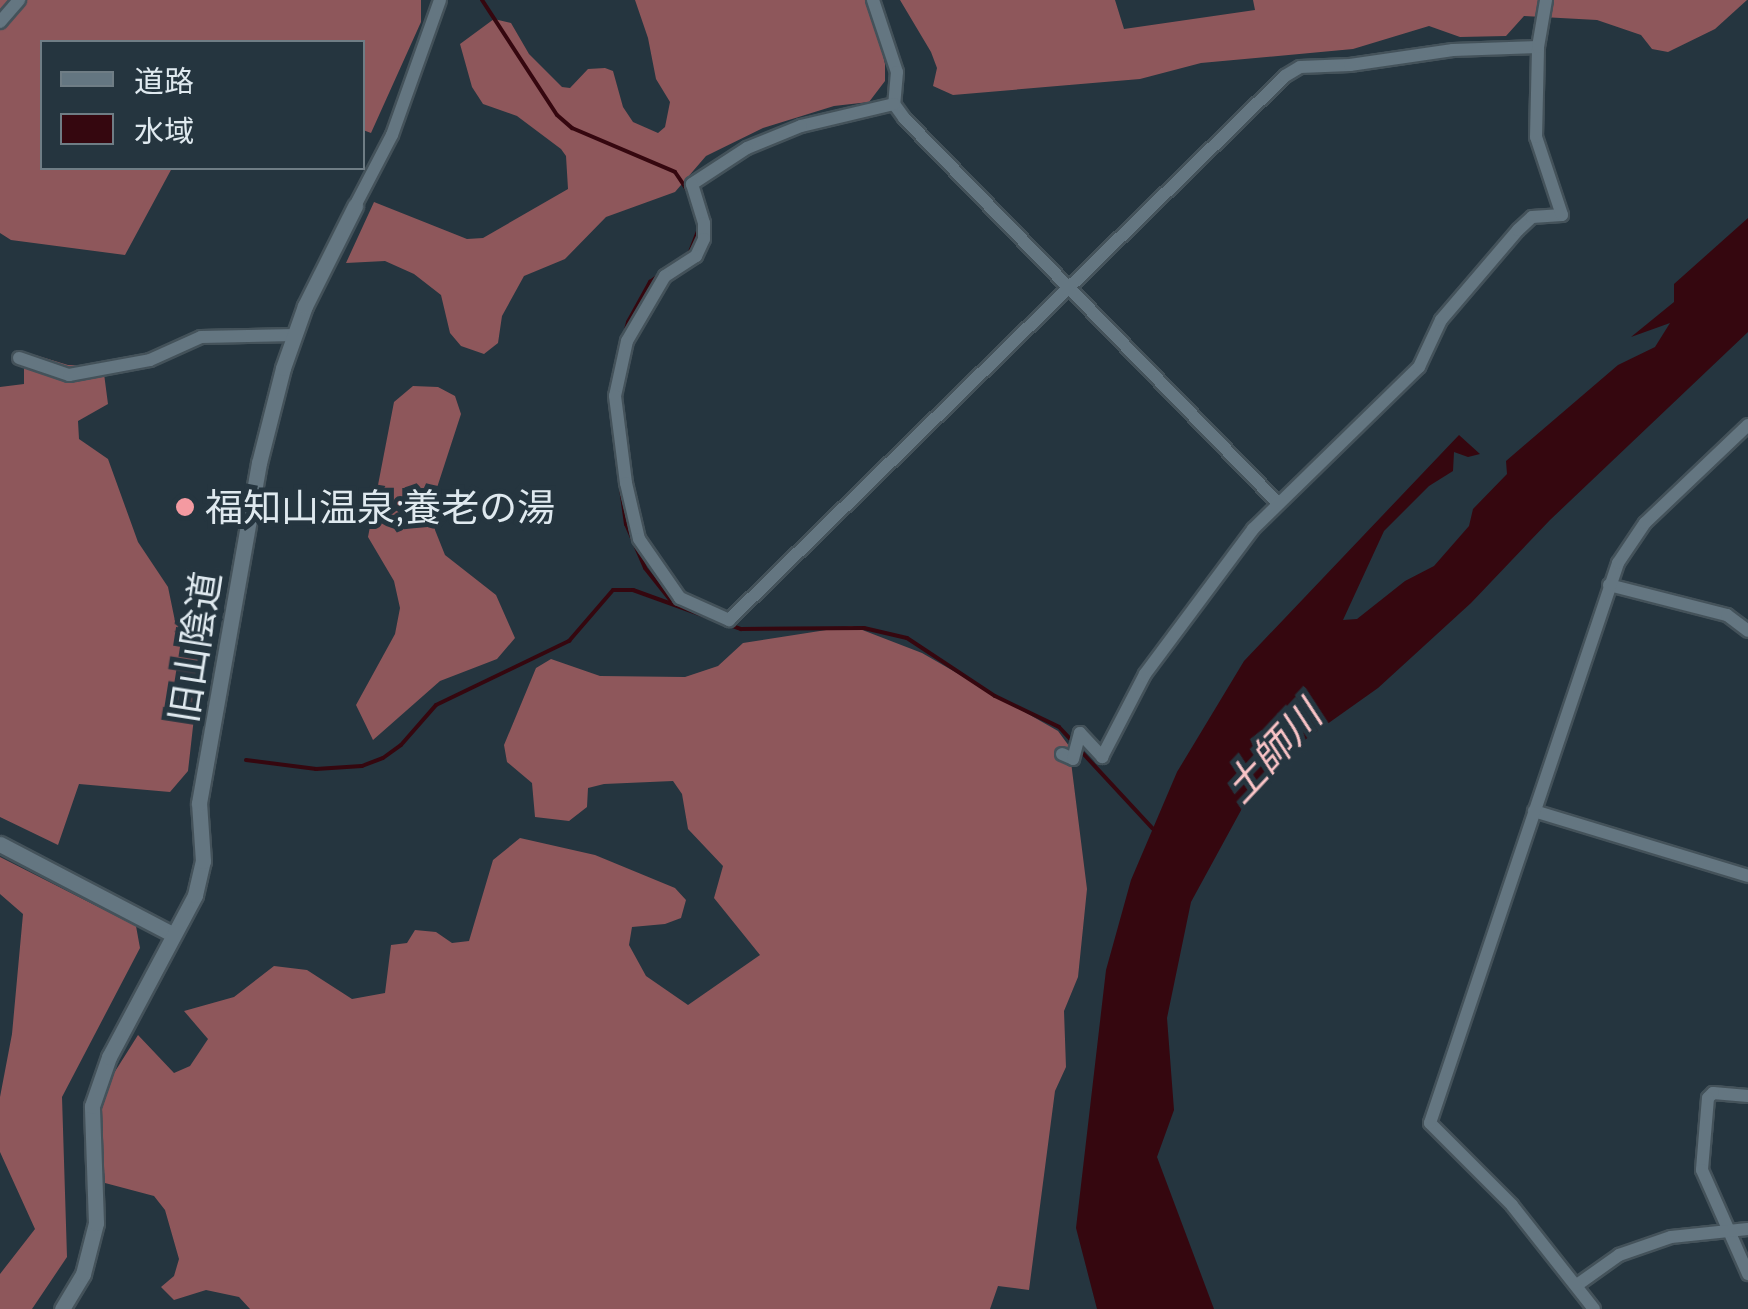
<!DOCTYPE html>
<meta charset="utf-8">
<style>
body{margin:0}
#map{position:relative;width:1748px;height:1309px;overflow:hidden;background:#25353f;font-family:"PT Sans Narrow","Noto Sans JP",sans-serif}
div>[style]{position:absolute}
.forest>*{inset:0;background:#8e575b}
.water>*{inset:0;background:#35070f}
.stream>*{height:4px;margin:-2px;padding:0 2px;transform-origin:2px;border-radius:2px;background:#35070f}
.roads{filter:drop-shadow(2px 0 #44525a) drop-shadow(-2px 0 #44525a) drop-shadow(0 2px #44525a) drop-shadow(0 -2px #44525a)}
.minor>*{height:12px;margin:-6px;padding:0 6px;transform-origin:6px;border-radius:6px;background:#647681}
.tertiary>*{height:15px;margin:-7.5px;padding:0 7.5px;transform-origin:7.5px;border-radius:7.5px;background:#647681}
.dots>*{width:28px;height:28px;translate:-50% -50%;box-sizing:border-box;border:5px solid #25353f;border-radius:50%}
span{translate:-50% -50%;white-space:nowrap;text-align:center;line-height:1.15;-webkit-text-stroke:10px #25353f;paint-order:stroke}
.poi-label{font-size:38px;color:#dfe9ef}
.left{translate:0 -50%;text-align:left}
.street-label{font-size:38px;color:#dfe9ef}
.water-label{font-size:40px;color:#fac4c7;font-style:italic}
.legend{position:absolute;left:40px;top:40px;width:325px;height:130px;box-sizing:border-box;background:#25353f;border:2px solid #6f7d85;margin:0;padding:12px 18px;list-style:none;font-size:30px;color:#dfe9ef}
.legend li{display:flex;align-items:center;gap:20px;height:50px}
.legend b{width:50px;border:2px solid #6f7d85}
</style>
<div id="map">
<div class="forest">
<div style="clip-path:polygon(0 0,421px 0,421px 22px,371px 133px,363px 130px,362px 42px,42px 42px,42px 168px,172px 168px,125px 255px,11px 240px,0 233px)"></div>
<div style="clip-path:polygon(635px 0,871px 0,885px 64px,885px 81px,869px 102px,834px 106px,763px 128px,706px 156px,675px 192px,606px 217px,565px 259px,524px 276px,502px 316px,498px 343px,484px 354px,461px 346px,450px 333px,441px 295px,414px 274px,385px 261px,346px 263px,374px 202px,467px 239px,483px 238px,568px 189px,566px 156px,561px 149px,517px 116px,483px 104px,472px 87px,460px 44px,494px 19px,511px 23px,529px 54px,562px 87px,570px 88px,588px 69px,605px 68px,613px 71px,623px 107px,633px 122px,658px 133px,665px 127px,670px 102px,656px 79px,648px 38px)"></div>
<div style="clip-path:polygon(900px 0,1115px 0,1124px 29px,1255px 10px,1253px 0,1747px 0,1715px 29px,1668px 52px,1652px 49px,1641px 35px,1597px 20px,1524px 16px,1506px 36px,1460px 37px,1429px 26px,1353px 49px,1201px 63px,1140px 79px,953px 95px,933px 86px,937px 68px,931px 52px)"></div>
<div style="clip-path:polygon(35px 355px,68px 365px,103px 366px,108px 404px,78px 421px,79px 439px,108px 459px,138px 542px,168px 587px,175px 621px,188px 629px,204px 629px,188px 771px,170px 792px,79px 784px,58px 845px,0 817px,0 387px,24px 384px,24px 368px)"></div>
<div style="clip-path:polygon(413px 386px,438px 387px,455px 396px,461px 414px,432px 503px,435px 530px,445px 555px,496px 595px,515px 638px,497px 659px,440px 681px,373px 740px,356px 705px,395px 634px,400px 608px,394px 581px,368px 537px,394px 402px)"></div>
<div style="clip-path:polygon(852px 626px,922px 653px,1058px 731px,1069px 746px,1087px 889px,1078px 977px,1064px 1011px,1066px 1067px,1055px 1091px,1029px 1290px,998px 1286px,990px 1309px,250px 1309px,239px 1297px,206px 1290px,174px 1300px,161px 1287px,174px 1276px,179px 1259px,165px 1210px,154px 1196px,105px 1183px,99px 1117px,114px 1073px,138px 1035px,174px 1073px,190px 1066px,208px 1039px,184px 1011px,234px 997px,274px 966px,307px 970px,352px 999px,385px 993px,391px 945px,407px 943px,415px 930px,436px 932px,452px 943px,469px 941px,493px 860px,520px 838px,595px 855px,675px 888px,686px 900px,681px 918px,665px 924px,632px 927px,629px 945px,646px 976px,688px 1005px,760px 955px,714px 898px,723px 866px,688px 829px,682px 794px,673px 781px,604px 784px,588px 788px,587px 807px,569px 821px,535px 817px,532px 783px,507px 762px,504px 745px,536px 668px,551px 659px,600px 676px,685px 677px,718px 666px,743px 643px)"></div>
<div style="clip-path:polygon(0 857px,136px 926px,140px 948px,62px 1097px,67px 1257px,32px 1309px,0 1309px,0 1274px,35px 1229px,0 1152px,0 1097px,12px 1034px,23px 914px,0 894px)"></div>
</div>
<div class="water">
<div style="clip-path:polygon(1748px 218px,1748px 332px,1550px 520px,1471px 603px,1378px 688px,1292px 749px,1251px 792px,1191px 902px,1167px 1018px,1174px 1110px,1157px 1157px,1214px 1309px,1097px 1309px,1076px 1228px,1106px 970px,1131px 880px,1177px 772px,1244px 661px,1459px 435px,1480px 454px,1468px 457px,1454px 452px,1453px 471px,1429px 486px,1384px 531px,1343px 620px,1357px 619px,1405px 581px,1434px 566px,1469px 526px,1473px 509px,1507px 474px,1506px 461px,1618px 365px,1655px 347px,1670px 323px,1631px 337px,1674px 302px,1674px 284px)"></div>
</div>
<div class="stream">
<div style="left:482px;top:0;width:137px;rotate:56.9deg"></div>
<div style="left:557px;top:115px;width:20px;rotate:41deg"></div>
<div style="left:572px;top:128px;width:112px;rotate:23.1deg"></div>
<div style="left:675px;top:172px;width:25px;rotate:56deg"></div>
<div style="left:611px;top:386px;width:66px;rotate:-75.1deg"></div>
<div style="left:628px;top:322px;width:46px;rotate:-61.2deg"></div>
<div style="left:650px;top:282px;width:50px;rotate:-36.9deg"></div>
<div style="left:690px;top:252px;width:22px;rotate:-69deg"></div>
<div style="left:617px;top:460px;width:65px;rotate:82deg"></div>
<div style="left:626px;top:524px;width:48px;rotate:66.6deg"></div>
<div style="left:645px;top:568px;width:43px;rotate:51.5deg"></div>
<div style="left:1078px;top:748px;width:110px;rotate:47.2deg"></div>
<div style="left:246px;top:760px;width:71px;rotate:7.3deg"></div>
<div style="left:316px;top:769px;width:46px;rotate:-3.7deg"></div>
<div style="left:362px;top:766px;width:22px;rotate:-21deg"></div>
<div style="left:383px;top:758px;width:22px;rotate:-36deg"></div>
<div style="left:401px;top:745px;width:53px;rotate:-48.8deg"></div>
<div style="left:436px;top:705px;width:148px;rotate:-25.7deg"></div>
<div style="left:569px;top:641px;width:67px;rotate:-49.2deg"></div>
<div style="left:613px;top:590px;width:20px"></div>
<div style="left:633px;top:590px;width:115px;rotate:19.9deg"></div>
<div style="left:741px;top:629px;width:123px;rotate:-0.5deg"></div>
<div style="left:864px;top:628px;width:44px;rotate:13.1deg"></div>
<div style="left:907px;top:638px;width:105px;rotate:33.4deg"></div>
<div style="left:995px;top:696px;width:71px;rotate:25.8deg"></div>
<div style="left:1059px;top:727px;width:19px;rotate:47deg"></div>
</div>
<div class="roads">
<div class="minor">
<div style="left:873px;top:0;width:76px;rotate:71.6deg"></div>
<div style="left:897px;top:72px;width:32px;rotate:95deg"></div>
<div style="left:894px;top:104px;width:17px;rotate:54deg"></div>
<div style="left:904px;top:118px;width:535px;rotate:45.83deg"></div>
<div style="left:0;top:22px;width:29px;rotate:-49deg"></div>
<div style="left:894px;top:104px;width:96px;rotate:166.7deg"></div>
<div style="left:801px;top:126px;width:58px;rotate:157.8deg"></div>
<div style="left:747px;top:148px;width:66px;rotate:146.8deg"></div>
<div style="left:692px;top:184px;width:41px;rotate:72.9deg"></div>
<div style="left:704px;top:223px;width:16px;rotate:90deg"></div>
<div style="left:704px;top:239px;width:19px;rotate:115deg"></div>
<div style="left:696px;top:256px;width:37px;rotate:147deg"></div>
<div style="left:665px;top:276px;width:75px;rotate:120.3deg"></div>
<div style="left:627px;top:341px;width:56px;rotate:102.3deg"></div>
<div style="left:615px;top:396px;width:88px;rotate:82.8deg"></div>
<div style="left:626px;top:483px;width:57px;rotate:76.9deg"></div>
<div style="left:639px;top:539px;width:72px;rotate:55.2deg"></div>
<div style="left:680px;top:598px;width:54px;rotate:24.2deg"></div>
<div style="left:729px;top:620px;width:778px;rotate:-44.37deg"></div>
<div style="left:1285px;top:76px;width:17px;rotate:-31deg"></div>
<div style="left:1300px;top:67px;width:50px;rotate:-2.3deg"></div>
<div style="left:1350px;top:65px;width:104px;rotate:-8.3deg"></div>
<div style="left:1453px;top:50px;width:85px;rotate:-2deg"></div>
<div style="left:355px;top:206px;width:80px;rotate:-62.5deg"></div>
<div style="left:392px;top:135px;width:143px;rotate:-70.4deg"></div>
<div style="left:19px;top:358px;width:53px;rotate:18.8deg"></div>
<div style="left:69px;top:375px;width:82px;rotate:-10.5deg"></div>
<div style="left:150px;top:360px;width:56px;rotate:-24.3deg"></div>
<div style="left:201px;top:337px;width:94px;rotate:-1.2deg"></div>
<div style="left:1609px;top:585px;width:122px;rotate:14.3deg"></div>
<div style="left:1727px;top:615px;width:26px;rotate:37deg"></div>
<div style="left:1062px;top:754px;width:12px;rotate:24deg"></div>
<div style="left:1073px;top:759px;width:27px;rotate:-75deg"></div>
<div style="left:1080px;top:733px;width:33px;rotate:47deg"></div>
<div style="left:1102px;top:757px;width:93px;rotate:-62.6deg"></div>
<div style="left:1145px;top:674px;width:181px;rotate:-53.3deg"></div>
<div style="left:1253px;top:529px;width:232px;rotate:-44.3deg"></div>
<div style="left:1419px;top:367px;width:52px;rotate:-64.9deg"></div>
<div style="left:1441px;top:320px;width:118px;rotate:-49.5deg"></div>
<div style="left:1518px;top:230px;width:19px;rotate:-43deg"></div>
<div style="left:1532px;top:217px;width:30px;rotate:-4deg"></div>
<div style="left:1562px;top:215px;width:82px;rotate:-108.4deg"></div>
<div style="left:1536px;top:137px;width:90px;rotate:-88.7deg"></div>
<div style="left:1538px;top:47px;width:48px;rotate:-80.3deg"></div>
<div style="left:1534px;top:811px;width:224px;rotate:16.9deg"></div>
<div style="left:1748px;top:1096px;width:35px;rotate:-175deg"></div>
<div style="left:1713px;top:1093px;width:7px;rotate:135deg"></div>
<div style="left:1708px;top:1098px;width:72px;rotate:94.8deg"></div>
<div style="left:1702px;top:1170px;width:114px;rotate:66.1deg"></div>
<div style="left:1577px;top:1285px;width:52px;rotate:-35.5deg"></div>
<div style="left:1619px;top:1255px;width:55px;rotate:-19.1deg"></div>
<div style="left:1671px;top:1237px;width:77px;rotate:-5.9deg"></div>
<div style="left:1594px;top:1309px;width:132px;rotate:-128.3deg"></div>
<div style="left:1512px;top:1205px;width:116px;rotate:-135deg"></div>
<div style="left:1430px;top:1123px;width:591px;rotate:-71.44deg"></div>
<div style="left:1618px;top:563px;width:48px;rotate:-56deg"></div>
<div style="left:1645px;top:523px;width:142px;rotate:-43.6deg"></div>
</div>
<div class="tertiary">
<div style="left:0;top:844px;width:194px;rotate:27.6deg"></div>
<div style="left:62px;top:1309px;width:41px;rotate:-59deg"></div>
<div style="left:83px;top:1274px;width:53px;rotate:-75.7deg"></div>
<div style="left:96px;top:1223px;width:117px;rotate:-92deg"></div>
<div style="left:92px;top:1106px;width:52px;rotate:-70.9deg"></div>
<div style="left:109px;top:1057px;width:183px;rotate:-62deg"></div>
<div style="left:195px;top:895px;width:35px;rotate:-77deg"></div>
<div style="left:203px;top:861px;width:58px;rotate:-93.9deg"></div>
<div style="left:199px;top:803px;width:345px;rotate:-80deg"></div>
<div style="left:259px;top:463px;width:98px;rotate:-75.8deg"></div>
<div style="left:283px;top:368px;width:66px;rotate:-70.5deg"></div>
<div style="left:305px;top:306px;width:112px;rotate:-63.4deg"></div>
</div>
</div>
<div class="dots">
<div style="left:185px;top:507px;background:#f49aa1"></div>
</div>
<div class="poi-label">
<span class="left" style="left:205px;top:507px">福知山温泉;養老の湯</span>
</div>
<div class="street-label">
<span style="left:194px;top:647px;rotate:-81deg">旧山陰道</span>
</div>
<div class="water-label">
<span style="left:1272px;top:751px;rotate:-47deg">土師川</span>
</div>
<ul class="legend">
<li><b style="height:12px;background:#647681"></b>道路</li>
<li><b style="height:28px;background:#35070f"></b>水域</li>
</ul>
</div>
